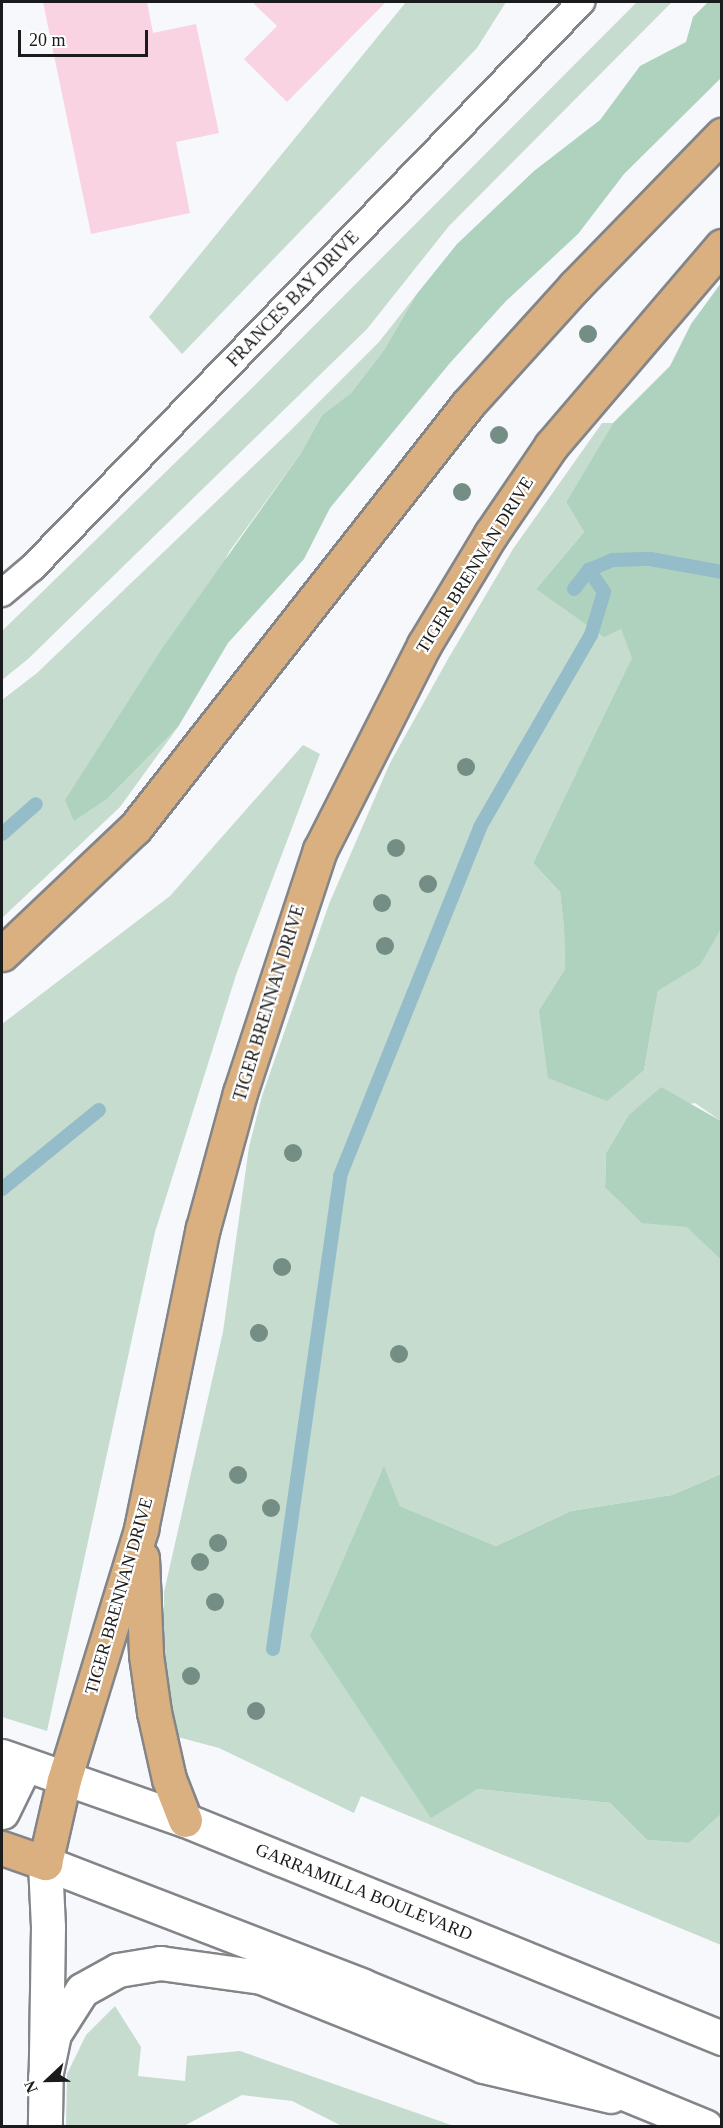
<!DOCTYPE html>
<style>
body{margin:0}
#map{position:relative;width:723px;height:2128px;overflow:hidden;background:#f6f8fc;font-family:Georgia,serif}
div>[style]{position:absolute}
.green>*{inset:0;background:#c6dccf}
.forest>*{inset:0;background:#afd2be}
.stream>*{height:14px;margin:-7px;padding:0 7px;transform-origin:7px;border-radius:7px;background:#94bcc9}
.building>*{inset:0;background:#f9d3e2}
.roads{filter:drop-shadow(2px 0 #838588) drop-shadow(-2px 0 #838588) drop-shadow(0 2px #838588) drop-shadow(0 -2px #838588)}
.lane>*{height:26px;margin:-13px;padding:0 13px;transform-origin:13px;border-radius:13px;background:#fff}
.street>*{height:33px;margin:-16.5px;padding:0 16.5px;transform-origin:16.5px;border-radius:16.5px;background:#fff}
.secondary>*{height:33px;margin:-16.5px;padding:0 16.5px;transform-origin:16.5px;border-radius:16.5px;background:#fff}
.primary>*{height:33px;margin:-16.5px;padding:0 16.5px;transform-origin:16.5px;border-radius:16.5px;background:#dab080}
.trees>*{width:18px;height:18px;margin:-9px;border-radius:50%;background:#748e85}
span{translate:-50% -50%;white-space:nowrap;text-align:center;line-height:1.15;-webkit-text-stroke:4.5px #fff;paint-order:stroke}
.street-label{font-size:18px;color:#1a1b1c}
.frame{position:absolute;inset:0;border:3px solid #1a1b1c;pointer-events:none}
.north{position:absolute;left:18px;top:2050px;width:60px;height:60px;-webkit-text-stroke:4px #fff;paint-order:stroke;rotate:248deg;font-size:16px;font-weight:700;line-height:24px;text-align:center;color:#1a1b1c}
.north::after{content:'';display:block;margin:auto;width:21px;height:27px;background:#1a1b1c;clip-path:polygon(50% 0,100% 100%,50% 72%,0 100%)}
.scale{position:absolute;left:18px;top:30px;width:130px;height:27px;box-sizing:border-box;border:3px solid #1a1b1c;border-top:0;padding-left:8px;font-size:18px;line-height:21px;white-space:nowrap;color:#1a1b1c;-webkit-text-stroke:4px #fff;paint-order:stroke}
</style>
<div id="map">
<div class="green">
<div style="clip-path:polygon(406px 2px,506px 2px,477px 48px,182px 354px,149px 317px)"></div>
<div style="clip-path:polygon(637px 2px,672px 2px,449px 226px,367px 329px,28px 659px,2px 680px,2px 631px,248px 392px)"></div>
<div style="clip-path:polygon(416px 295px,384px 350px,351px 393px,322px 415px,301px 453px,229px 552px,108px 798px,178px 727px,120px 807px,2px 918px,2px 700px,37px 673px,289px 432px,379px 342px)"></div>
<div style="clip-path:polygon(602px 423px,613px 423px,566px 502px,584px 532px,536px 589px,621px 629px,633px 658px,533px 863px,560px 892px,564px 928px,565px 969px,539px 1010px,644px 1070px,658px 991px,699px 965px,721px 929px,721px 1121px,695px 1103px,628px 1116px,606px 1153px,605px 1186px,642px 1222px,687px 1226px,721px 1260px,721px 1474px,672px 1495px,571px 1511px,496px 1546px,400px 1506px,384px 1467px,431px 1817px,478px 1789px,610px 1803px,647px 1840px,689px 1843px,721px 1814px,721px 1945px,361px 1796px,354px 1813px,219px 1748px,174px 1736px,164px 1664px,164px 1592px,223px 1332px,249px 1147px,262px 1096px,329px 904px,390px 763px,448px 659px,513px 549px)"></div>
<div style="clip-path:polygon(303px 745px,320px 754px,236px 975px,155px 1232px,47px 1731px,2px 1717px,2px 1024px,170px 896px)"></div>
<div style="clip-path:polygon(115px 2006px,141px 2047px,138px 2076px,185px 2081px,187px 2056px,240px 2051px,454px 2126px,342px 2126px,292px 2101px,242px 2095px,184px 2126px,66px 2126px,67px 2074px,86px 2035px)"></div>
</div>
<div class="forest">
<div style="clip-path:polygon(708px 2px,721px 2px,721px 78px,624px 174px,578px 234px,506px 301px,450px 363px,330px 508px,304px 559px,228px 643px,178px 727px,108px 798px,74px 821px,65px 800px,161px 650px,301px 453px,322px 415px,351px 393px,384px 350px,416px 295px,457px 244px,534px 171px,600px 120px,640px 66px,686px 42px,693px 17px)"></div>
<div style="clip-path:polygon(721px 283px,721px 929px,700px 965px,658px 991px,644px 1070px,607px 1101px,548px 1078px,539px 1010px,565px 969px,564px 928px,560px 892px,533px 863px,632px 658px,621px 629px,604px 637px,536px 589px,584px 532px,566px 502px,613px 423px,670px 366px,691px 324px)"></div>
<div style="clip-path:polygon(661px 1087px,721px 1121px,721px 1260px,687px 1227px,642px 1223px,605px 1187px,606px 1153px,628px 1116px)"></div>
<div style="clip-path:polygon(384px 1466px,400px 1506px,496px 1546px,571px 1511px,672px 1495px,721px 1474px,721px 1814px,689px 1843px,647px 1840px,610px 1803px,478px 1789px,431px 1818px,310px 1636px)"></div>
</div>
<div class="stream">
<div style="left:574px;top:589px;width:24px;rotate:-52deg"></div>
<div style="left:589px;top:570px;width:26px;rotate:-23deg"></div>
<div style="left:613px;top:560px;width:37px;rotate:-2deg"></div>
<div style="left:650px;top:559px;width:73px;rotate:10.2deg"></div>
<div style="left:2px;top:834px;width:45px;rotate:-41.4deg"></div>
<div style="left:2px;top:1189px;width:125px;rotate:-39.2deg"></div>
<div style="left:273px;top:1649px;width:478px;rotate:-81.9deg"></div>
<div style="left:340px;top:1176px;width:376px;rotate:-68.1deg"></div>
<div style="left:480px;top:827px;width:222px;rotate:-60deg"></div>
<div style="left:591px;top:635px;width:45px;rotate:-73.2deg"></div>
<div style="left:604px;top:592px;width:27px;rotate:-124deg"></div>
</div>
<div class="building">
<div style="clip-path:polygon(43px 2px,147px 2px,153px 33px,196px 24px,219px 133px,176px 142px,190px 213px,91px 234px)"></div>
<div style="clip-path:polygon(252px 2px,386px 2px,287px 102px,244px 59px,277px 26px)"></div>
</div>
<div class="roads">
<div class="lane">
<div style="left:2px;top:593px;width:39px;rotate:-40deg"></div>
<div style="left:32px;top:568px;width:789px;rotate:-45.87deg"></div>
</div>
<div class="street">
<div style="left:45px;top:1863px;width:64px;rotate:87.3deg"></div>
<div style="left:48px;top:1927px;width:199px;rotate:90.9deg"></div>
<div style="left:45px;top:2077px;width:44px;rotate:-78.2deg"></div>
<div style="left:54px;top:2034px;width:52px;rotate:-57.5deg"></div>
<div style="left:82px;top:1990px;width:41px;rotate:-29.1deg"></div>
<div style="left:118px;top:1970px;width:43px;rotate:-9.5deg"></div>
<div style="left:160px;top:1963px;width:102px;rotate:7.9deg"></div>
<div style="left:261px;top:1977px;width:239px;rotate:21.8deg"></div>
<div style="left:483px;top:2066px;width:131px;rotate:13.2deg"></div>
</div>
<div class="secondary">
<div style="left:2px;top:1756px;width:194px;rotate:19.3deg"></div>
<div style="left:185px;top:1820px;width:580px;rotate:22.1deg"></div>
<div style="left:2px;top:1812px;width:52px;rotate:-63.9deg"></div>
<div style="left:45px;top:1863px;width:341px;rotate:21.1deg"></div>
<div style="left:363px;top:1986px;width:370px;rotate:22.3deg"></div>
</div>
<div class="primary">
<div style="left:2px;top:954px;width:183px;rotate:-43.5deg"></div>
<div style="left:135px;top:828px;width:539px;rotate:-51.85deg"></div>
<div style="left:468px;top:404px;width:159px;rotate:-47.8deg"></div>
<div style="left:575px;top:286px;width:211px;rotate:-45.8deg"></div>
<div style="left:142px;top:1558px;width:97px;rotate:87.6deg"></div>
<div style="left:146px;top:1655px;width:58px;rotate:82deg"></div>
<div style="left:154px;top:1712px;width:69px;rotate:77.4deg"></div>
<div style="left:169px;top:1779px;width:44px;rotate:68.7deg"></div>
<div style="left:2px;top:1848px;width:46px;rotate:19.2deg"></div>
<div style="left:45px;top:1863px;width:85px;rotate:-77.1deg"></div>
<div style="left:64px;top:1780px;width:263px;rotate:-72.9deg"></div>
<div style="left:141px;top:1529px;width:307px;rotate:-78.4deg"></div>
<div style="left:203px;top:1228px;width:140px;rotate:-74.7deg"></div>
<div style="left:240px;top:1093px;width:256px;rotate:-71.8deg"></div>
<div style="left:320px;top:850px;width:230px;rotate:-63.1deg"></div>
<div style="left:424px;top:645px;width:130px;rotate:-58.9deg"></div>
<div style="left:491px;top:534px;width:107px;rotate:-55.7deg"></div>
<div style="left:551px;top:446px;width:263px;rotate:-49.5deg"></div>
</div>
</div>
<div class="trees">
<div style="left:588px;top:334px"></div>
<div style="left:499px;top:435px"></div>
<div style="left:462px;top:492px"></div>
<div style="left:466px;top:767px"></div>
<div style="left:396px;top:848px"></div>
<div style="left:428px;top:884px"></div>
<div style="left:382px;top:903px"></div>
<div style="left:385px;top:946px"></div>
<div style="left:293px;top:1153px"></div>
<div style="left:282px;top:1267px"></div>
<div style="left:259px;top:1333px"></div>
<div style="left:399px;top:1354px"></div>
<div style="left:238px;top:1475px"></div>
<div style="left:271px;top:1508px"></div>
<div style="left:218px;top:1543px"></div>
<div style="left:200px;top:1562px"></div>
<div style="left:215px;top:1602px"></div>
<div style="left:191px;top:1676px"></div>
<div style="left:256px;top:1711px"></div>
</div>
<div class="street-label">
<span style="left:293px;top:299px;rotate:-46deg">FRANCES BAY DRIVE</span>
<span style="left:475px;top:565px;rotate:-58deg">TIGER BRENNAN DRIVE</span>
<span style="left:269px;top:1003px;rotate:-73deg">TIGER BRENNAN DRIVE</span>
<span style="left:119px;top:1596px;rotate:-74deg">TIGER BRENNAN DRIVE</span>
<span style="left:364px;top:1892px;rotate:22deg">GARRAMILLA BOULEVARD</span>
</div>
<div class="frame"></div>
<div class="north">N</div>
<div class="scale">20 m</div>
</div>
